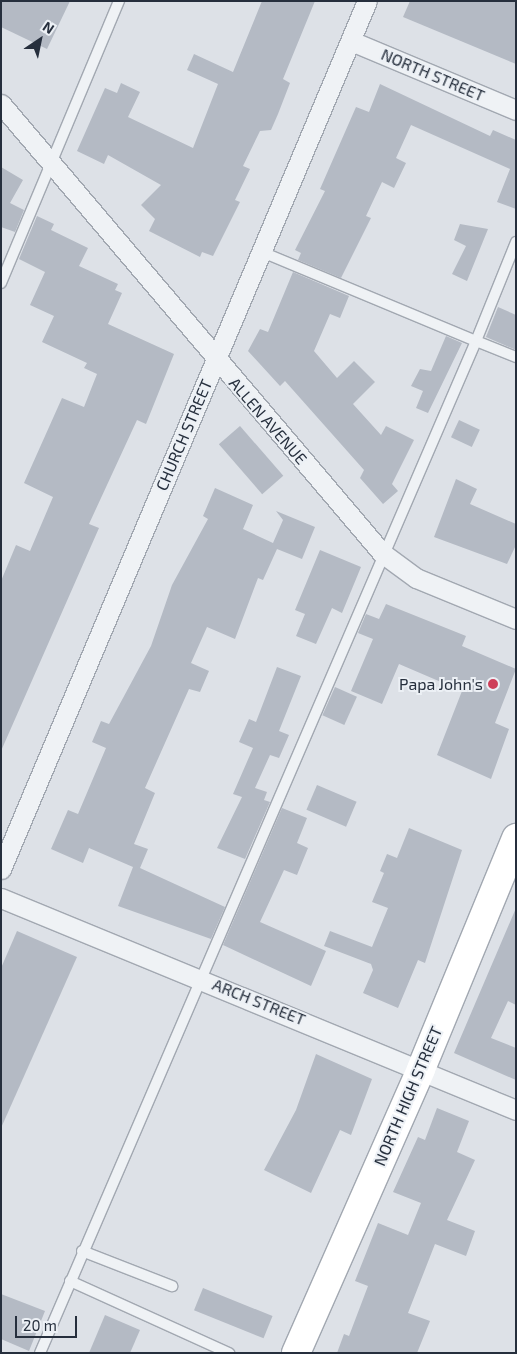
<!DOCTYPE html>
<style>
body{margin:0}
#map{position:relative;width:517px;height:1354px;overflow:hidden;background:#dde1e7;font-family:"Exo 2",sans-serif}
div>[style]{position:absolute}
.building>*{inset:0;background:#b4bac4;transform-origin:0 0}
.roads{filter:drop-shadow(1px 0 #a2a8b1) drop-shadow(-1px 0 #a2a8b1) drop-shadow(0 1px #a2a8b1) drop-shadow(0 -1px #a2a8b1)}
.lane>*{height:10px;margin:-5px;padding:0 5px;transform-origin:5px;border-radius:5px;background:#eff2f5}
.street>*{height:19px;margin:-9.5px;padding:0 9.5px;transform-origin:9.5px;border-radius:9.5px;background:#eff2f5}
.primary>*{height:28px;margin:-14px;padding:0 14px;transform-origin:14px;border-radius:14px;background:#fff}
.dots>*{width:14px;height:14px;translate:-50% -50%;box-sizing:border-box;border:2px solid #ecf0f5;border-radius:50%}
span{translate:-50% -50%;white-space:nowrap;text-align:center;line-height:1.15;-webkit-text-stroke:4px #ecf0f5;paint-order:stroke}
.street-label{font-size:16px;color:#262f3d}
.poi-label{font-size:16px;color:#262f3d}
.right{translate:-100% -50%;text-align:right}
.frame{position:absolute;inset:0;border:2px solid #262f3d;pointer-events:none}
.north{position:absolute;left:15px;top:15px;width:50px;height:50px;-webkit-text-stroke:4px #ecf0f5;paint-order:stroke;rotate:34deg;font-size:14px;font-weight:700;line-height:20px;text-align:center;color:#262f3d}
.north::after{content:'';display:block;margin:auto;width:18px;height:22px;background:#262f3d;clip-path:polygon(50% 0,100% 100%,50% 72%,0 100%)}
.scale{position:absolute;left:15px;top:1316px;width:62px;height:22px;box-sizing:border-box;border:2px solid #262f3d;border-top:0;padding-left:6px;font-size:15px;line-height:18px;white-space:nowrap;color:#262f3d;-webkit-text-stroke:4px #ecf0f5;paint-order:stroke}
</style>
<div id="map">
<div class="building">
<div style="clip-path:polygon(1px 1px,70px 1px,47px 49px,1px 27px)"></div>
<div style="clip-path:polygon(262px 1px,315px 1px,283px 79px,290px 83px,278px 114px,271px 130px,260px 131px,243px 166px,250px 169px,235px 200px,240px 202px,213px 256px,202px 252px,200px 257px,149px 231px,155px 219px,141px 205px,161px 185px,108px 155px,104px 164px,77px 151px,105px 88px,117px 93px,121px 83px,140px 92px,128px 117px,193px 148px,218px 84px,187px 70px,194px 54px,233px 72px)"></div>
<div style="clip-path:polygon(410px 1px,516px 1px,516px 64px,403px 17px)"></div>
<div style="clip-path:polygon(380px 84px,490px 136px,493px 130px,516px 140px,516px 209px,497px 202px,510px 169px,411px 125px,396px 158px,406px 163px,394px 188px,382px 182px,366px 216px,371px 218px,341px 278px,298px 260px,301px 253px,295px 250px,325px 191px,320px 189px,356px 107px,369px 112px)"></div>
<div style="clip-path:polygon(1px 167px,23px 180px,10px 203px,24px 210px,15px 232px,1px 227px)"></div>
<div style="clip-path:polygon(37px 216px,54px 224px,51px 230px,88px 248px,79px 266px,118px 284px,115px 290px,122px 293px,108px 324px,174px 354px,146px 424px,137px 420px,89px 524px,99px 528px,1px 751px,1px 581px,16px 545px,30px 551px,53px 497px,24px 483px,62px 398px,84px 407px,97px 374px,84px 368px,87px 363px,42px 342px,54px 316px,30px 305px,45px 272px,19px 259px)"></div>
<div style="clip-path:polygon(460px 224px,488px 229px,467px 281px,452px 274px,466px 246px,454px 240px)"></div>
<div style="clip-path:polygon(293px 272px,349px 296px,340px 318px,330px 314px,314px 351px,337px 378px,354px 361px,375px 382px,353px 404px,381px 435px,386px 426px,414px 440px,392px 484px,398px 491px,383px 504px,360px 478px,364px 470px,285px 381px,280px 386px,248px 351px,260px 329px,268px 332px)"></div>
<div style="clip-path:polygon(498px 307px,516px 315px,516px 350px,486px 337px)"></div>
<div style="clip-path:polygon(446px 336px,462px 343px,428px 413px,416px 408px,423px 391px,411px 386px,420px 369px,431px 371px)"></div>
<div style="left:459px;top:420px;width:23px;height:19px;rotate:25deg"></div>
<div style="left:240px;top:426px;width:66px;height:28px;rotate:49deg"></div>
<div style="clip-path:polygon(456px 479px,477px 489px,470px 504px,516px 524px,516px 545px,507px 564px,434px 537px)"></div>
<div style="clip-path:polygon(215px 488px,253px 505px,243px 529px,273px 543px,283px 520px,276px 511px,315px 527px,302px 559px,277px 549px,263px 580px,258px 578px,235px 639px,207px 627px,191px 663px,209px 671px,200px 692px,189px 689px,145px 788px,155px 793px,134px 844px,148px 849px,140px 868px,225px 907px,211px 939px,118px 906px,133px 867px,89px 848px,83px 863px,51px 849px,68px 810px,78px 814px,106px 748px,92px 742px,101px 721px,109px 724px,151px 646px,172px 585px,208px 519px,203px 516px)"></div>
<div style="clip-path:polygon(320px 550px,361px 567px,342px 613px,332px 608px,316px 644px,296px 636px,305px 614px,295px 610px)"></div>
<div style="clip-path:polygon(386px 604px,466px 636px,462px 646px,516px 669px,495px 723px,509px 729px,491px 779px,437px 755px,462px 691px,399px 664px,382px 704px,351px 691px,373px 639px,358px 633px,366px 614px,379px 619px)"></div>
<div style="clip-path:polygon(277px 667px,301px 676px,279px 731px,289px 735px,279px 758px,270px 755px,255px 788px,267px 792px,264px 800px,270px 802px,245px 859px,217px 848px,242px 797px,233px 794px,253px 748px,239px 742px,249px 719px,256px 722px)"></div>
<div style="left:335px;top:687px;width:24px;height:31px;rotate:24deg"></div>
<div style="left:317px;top:785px;width:43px;height:27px;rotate:23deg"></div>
<div style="clip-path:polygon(282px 808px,307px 818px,297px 843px,308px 848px,297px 875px,284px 870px,260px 922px,326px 951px,311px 986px,223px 945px)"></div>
<div style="clip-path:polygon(409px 828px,462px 850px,425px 963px,418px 960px,398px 1008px,363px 993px,373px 970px,371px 964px,324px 946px,330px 931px,372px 947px,388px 908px,372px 902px,384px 873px,380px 871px,387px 854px,397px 858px)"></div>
<div style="clip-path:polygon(516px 908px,516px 1005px,508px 1001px,491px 1038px,516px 1048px,516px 1080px,454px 1053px)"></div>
<div style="clip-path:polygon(17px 931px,77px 957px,1px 1128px,1px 968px)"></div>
<div style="clip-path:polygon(316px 1054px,372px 1079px,351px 1135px,340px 1130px,311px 1193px,264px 1170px,296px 1110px)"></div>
<div style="clip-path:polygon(437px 1108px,469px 1121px,457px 1152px,475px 1160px,447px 1220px,475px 1231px,466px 1256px,435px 1244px,408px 1313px,430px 1321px,417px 1353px,337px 1353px,344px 1334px,349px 1336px,368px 1286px,355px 1281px,378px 1223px,408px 1235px,421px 1203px,393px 1192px,418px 1137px,425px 1140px)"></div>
<div style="left:203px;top:1288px;width:75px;height:24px;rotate:22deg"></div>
<div style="clip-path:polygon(1px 1294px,45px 1311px,29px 1351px,1px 1339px)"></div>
<div style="clip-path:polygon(105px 1315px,140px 1330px,130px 1353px,89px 1353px)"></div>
</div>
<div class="roads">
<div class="lane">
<div style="left:262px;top:252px;width:232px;rotate:22.6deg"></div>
<div style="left:476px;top:341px;width:107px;rotate:-68deg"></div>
<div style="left:1px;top:283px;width:306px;rotate:-67.3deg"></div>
<div style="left:82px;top:1251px;width:97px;rotate:21.3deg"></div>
<div style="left:70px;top:1281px;width:175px;rotate:24.4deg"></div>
<div style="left:40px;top:1353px;width:1102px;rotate:-66.69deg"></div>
<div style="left:476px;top:341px;width:43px;rotate:21.8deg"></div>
</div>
<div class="street">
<div style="left:351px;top:41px;width:179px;rotate:22.7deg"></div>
<div style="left:1px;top:104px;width:589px;rotate:49.68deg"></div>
<div style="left:382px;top:553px;width:42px;rotate:36.3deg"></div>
<div style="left:416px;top:578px;width:108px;rotate:22.3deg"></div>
<div style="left:1px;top:869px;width:942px;rotate:-67.14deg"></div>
<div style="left:1px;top:898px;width:557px;rotate:22.37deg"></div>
</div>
<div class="primary">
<div style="left:296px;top:1353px;width:310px;rotate:-66.2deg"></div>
<div style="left:421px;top:1069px;width:250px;rotate:-67.6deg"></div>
</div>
</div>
<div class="dots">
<div style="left:493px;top:684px;background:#ce3f59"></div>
</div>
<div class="street-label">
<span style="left:433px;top:75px;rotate:23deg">NORTH STREET</span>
<span style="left:268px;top:421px;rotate:49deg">ALLEN AVENUE</span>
<span style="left:184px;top:435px;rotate:-67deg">CHURCH STREET</span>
<span style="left:259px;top:1002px;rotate:22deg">ARCH STREET</span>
<span style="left:408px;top:1096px;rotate:-67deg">NORTH HIGH STREET</span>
</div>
<div class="poi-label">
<span class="right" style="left:483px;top:684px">Papa John's</span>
</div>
<div class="frame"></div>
<div class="north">N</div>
<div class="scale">20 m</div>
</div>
